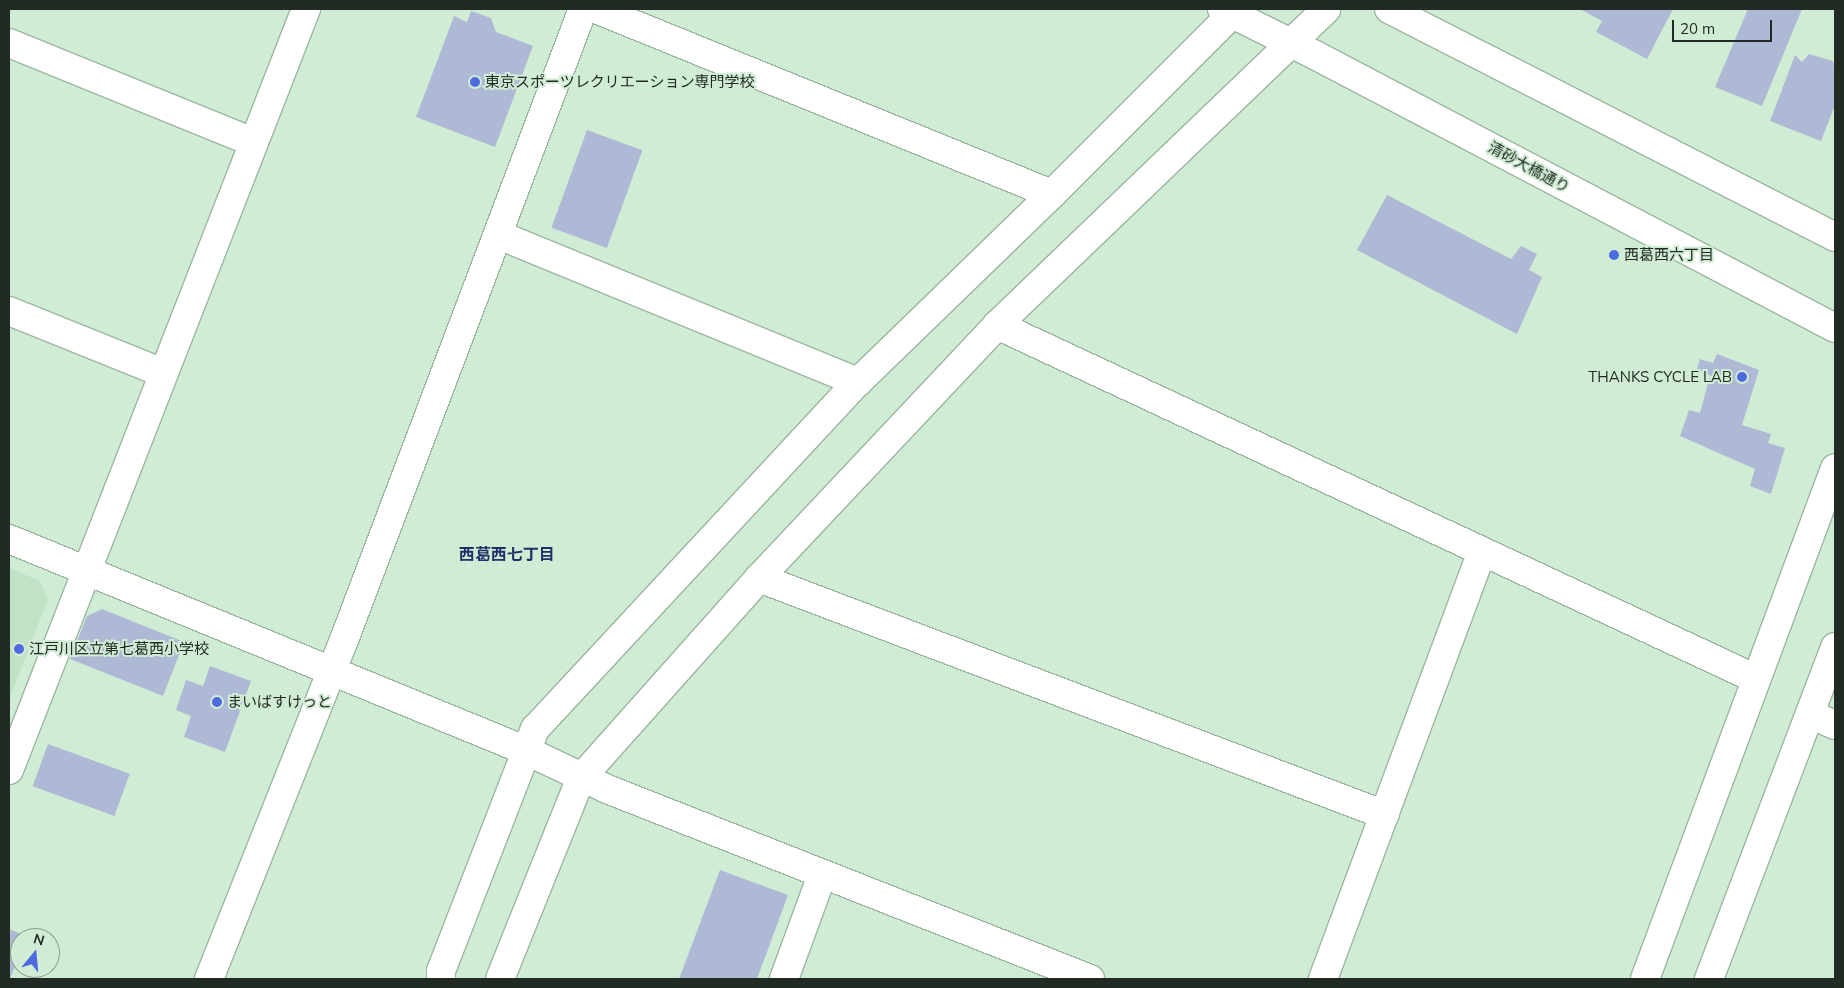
<!DOCTYPE html>
<meta charset="utf-8">
<style>
body{margin:0}
#map{position:relative;width:1844px;height:988px;overflow:hidden;background:#d1ecd5;font-family:Mulish,"Noto Sans JP",sans-serif}
div>[style]{position:absolute}
.built>*{inset:0;background:#c0e2c5}
.building>*{inset:0;background:#aeb9d6;transform-origin:0 0}
.roads{filter:drop-shadow(1px 0 #9cb6a0) drop-shadow(-1px 0 #9cb6a0) drop-shadow(0 1px #9cb6a0) drop-shadow(0 -1px #9cb6a0)}
.minor>*{height:28px;margin:-14px;padding:0 14px;transform-origin:14px;border-radius:14px;background:#fff}
.tertiary>*{height:28px;margin:-14px;padding:0 14px;transform-origin:14px;border-radius:14px;background:#fff}
.secondary>*{height:28px;margin:-14px;padding:0 14px;transform-origin:14px;border-radius:14px;background:#fff}
.dots>*{width:14px;height:14px;translate:-50% -50%;box-sizing:border-box;border:2px solid #d1ecd5;border-radius:50%}
span{translate:-50% -50%;white-space:nowrap;text-align:center;line-height:1.15;-webkit-text-stroke:4px #d1ecd5;paint-order:stroke}
.poi-label{font-size:15px;color:#212b23}
.left{translate:0 -50%;text-align:left}
.right{translate:-100% -50%;text-align:right}
.street-label{font-size:15px;color:#212b23}
.neighbourhood-label{font-size:16px;color:#212f67;font-weight:700}
.frame{position:absolute;inset:0;border:10px solid #212b23;pointer-events:none}
.north{position:absolute;left:10px;top:928px;width:50px;height:50px;box-sizing:border-box;background:#d1ecd5;border:1px solid #8b9f8e;border-radius:50%;rotate:17deg;font-size:14px;font-weight:700;line-height:20px;text-align:center;color:#212b23}
.north::after{content:'';display:block;margin:auto;width:18px;height:22px;background:#4d6adf;clip-path:polygon(50% 0,100% 100%,50% 72%,0 100%)}
.scale{position:absolute;left:1672px;top:20px;width:100px;height:22px;box-sizing:border-box;border:2px solid #212b23;border-top:0;padding-left:6px;font-size:15px;line-height:18px;white-space:nowrap;color:#212b23;-webkit-text-stroke:4px #d1ecd5;paint-order:stroke}
</style>
<div id="map">
<div class="built">
<div style="clip-path:polygon(9px 568px,40px 581px,48px 599px,9px 700px)"></div>
</div>
<div class="building">
<div style="clip-path:polygon(1580px 9px,1673px 9px,1647px 59px,1596px 32px,1602px 21px)"></div>
<div style="clip-path:polygon(1748px 9px,1802px 9px,1762px 106px,1715px 87px)"></div>
<div style="clip-path:polygon(471px 11px,491px 18px,496px 32px,533px 46px,495px 147px,416px 117px,454px 16px,467px 22px)"></div>
<div style="clip-path:polygon(1809px 54px,1833px 61px,1835px 73px,1835px 105px,1821px 141px,1770px 121px,1795px 55px,1802px 62px)"></div>
<div style="left:587px;top:130px;width:59px;height:104px;rotate:20deg"></div>
<div style="clip-path:polygon(1387px 195px,1511px 259px,1521px 246px,1537px 254px,1529px 270px,1542px 277px,1517px 334px,1357px 250px)"></div>
<div style="clip-path:polygon(1717px 354px,1759px 370px,1742px 425px,1771px 434px,1768px 443px,1785px 448px,1771px 494px,1750px 486px,1755px 469px,1680px 436px,1689px 410px,1700px 413px,1710px 375px,1697px 369px,1700px 359px,1713px 363px)"></div>
<div style="clip-path:polygon(102px 609px,184px 642px,163px 696px,70px 659px,87px 616px)"></div>
<div style="clip-path:polygon(210px 666px,251px 681px,225px 752px,184px 737px,191px 716px,176px 710px,186px 680px,203px 686px)"></div>
<div style="left:48px;top:744px;width:87px;height:45px;rotate:20deg"></div>
<div style="clip-path:polygon(720px 870px,788px 895px,757px 979px,679px 979px)"></div>
<div style="clip-path:polygon(9px 929px,26px 936px,25px 938px,20px 938px,20px 952px,10px 979px)"></div>
</div>
<div class="roads">
<div class="minor">
<div style="left:596px;top:9px;width:492px;rotate:22.1deg"></div>
<div style="left:9px;top:43px;width:263px;rotate:22.1deg"></div>
<div style="left:499px;top:235px;width:388px;rotate:22.3deg"></div>
<div style="left:9px;top:311px;width:166px;rotate:21.9deg"></div>
<div style="left:997px;top:325px;width:837px;rotate:25deg"></div>
<div style="left:759px;top:578px;width:669px;rotate:20.74deg"></div>
<div style="left:1810px;top:714px;width:27px;rotate:24deg"></div>
<div style="left:9px;top:770px;width:817px;rotate:-68.68deg"></div>
<div style="left:441px;top:979px;width:8px;rotate:-90deg"></div>
<div style="left:441px;top:971px;width:260px;rotate:-68.8deg"></div>
<div style="left:535px;top:729px;width:474px;rotate:-47.1deg"></div>
<div style="left:858px;top:382px;width:270px;rotate:-44.1deg"></div>
<div style="left:1052px;top:194px;width:262px;rotate:-45deg"></div>
<div style="left:500px;top:979px;width:217px;rotate:-68.1deg"></div>
<div style="left:581px;top:778px;width:268px;rotate:-48.3deg"></div>
<div style="left:759px;top:578px;width:347px;rotate:-46.7deg"></div>
<div style="left:997px;top:325px;width:456px;rotate:-43.8deg"></div>
<div style="left:784px;top:979px;width:111px;rotate:-69.9deg"></div>
<div style="left:1323px;top:979px;width:456px;rotate:-69.6deg"></div>
</div>
<div class="tertiary">
<div style="left:9px;top:539px;width:560px;rotate:22.26deg"></div>
<div style="left:527px;top:751px;width:89px;rotate:25.4deg"></div>
<div style="left:607px;top:789px;width:519px;rotate:21.47deg"></div>
<div style="left:209px;top:979px;width:365px;rotate:-68.3deg"></div>
<div style="left:344px;top:640px;width:675px;rotate:-69.26deg"></div>
<div style="left:1645px;top:979px;width:545px;rotate:-69.6deg"></div>
<div style="left:1709px;top:979px;width:355px;rotate:-69.2deg"></div>
</div>
<div class="secondary">
<div style="left:1222px;top:9px;width:104px;rotate:26.3deg"></div>
<div style="left:1315px;top:55px;width:587px;rotate:27.7deg"></div>
<div style="left:1389px;top:9px;width:501px;rotate:27.08deg"></div>
</div>
</div>
<div class="dots">
<div style="left:475px;top:82px;background:#4d6adf"></div>
<div style="left:1614px;top:255px;background:#4d6adf"></div>
<div style="left:1742px;top:377px;background:#4d6adf"></div>
<div style="left:19px;top:649px;background:#4d6adf"></div>
<div style="left:217px;top:702px;background:#4d6adf"></div>
</div>
<div class="poi-label">
<span class="left" style="left:485px;top:82px">東京スポーツレクリエーション専門学校</span>
<span class="left" style="left:1624px;top:255px">西葛西六丁目</span>
<span class="right" style="left:1732px;top:377px">THANKS CYCLE LAB</span>
<span class="left" style="left:29px;top:649px">江戸川区立第七葛西小学校</span>
<span class="left" style="left:227px;top:702px">まいばすけっと</span>
</div>
<div class="street-label">
<span style="left:1529px;top:167px;rotate:28deg">清砂大橋通り</span>
</div>
<div class="neighbourhood-label">
<span style="left:507px;top:554px">西葛西七丁目</span>
</div>
<div class="frame"></div>
<div class="north">N</div>
<div class="scale">20 m</div>
</div>
